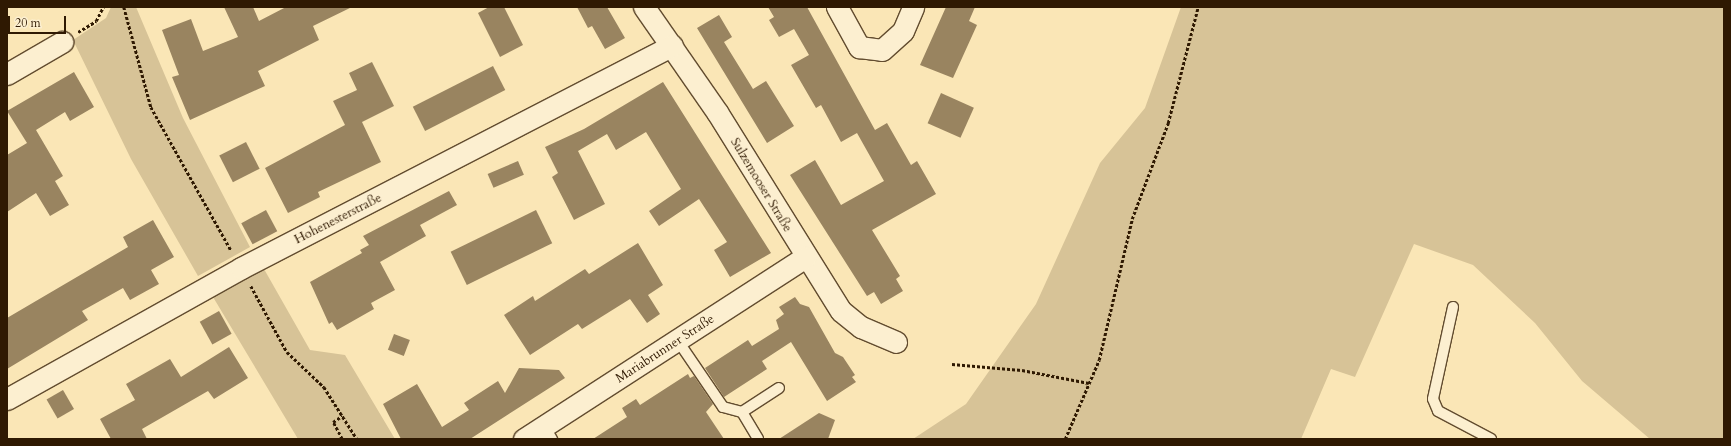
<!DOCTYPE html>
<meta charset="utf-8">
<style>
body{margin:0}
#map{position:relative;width:1731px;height:446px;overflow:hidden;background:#fae6b6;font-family:Cardo,serif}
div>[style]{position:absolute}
.green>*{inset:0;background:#d7c397}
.building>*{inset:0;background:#998460;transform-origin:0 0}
.path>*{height:2.5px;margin-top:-1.25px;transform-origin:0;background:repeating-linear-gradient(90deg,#2f1902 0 3px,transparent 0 5px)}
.roads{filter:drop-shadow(1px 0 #624c2f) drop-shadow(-1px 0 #624c2f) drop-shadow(0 1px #624c2f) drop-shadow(0 -1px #624c2f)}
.lane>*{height:10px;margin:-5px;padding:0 5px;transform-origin:5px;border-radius:5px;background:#fcefd0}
.street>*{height:21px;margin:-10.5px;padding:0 10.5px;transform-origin:10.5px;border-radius:10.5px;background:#fcefd0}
span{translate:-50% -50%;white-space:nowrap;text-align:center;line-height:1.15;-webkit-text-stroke:4px #fcefd0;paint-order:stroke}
.street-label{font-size:13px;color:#2f1902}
.frame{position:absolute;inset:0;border:8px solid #2f1902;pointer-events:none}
.scale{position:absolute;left:8px;top:16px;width:58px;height:18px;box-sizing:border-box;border:2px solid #2f1902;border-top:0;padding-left:5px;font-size:12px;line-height:14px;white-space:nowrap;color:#2f1902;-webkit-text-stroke:3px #fcefd0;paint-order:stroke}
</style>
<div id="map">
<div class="green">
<div style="clip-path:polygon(111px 7px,136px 7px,183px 118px,250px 247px,198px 276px,131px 159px,73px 40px,106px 18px)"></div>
<div style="clip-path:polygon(1181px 7px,1724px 7px,1724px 439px,1650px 439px,1582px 381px,1535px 323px,1473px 265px,1414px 244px,1355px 377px,1331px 369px,1301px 439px,913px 439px,966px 404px,1036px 304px,1100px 163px,1145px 108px)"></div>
<div style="clip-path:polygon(264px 269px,310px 350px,345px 355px,395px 439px,298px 439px,213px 297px)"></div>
</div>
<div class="building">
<div style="clip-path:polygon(224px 7px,253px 7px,259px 21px,286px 7px,352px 7px,313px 26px,319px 40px,258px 71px,265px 86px,190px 120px,172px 77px,179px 75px,162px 30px,191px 19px,203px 51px,238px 37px)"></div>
<div style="clip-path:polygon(489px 7px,504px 7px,523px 45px,500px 57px,478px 13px)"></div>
<div style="clip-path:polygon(577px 7px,607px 7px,625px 38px,605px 49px,592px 26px,588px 28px)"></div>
<div style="clip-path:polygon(768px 7px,807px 7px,875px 130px,887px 123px,911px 165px,917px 161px,936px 194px,872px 230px,900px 276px,896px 279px,903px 291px,881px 304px,874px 292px,867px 296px,790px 175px,815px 160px,841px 205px,884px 181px,857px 133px,841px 142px,821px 105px,816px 108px,791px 65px,809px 55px,794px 29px,779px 37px,769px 20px,774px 17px)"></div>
<div style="clip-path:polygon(946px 7px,975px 7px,969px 21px,977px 25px,953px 78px,920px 65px)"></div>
<div style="clip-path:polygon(719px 15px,732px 37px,724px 42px,753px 89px,766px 81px,794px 126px,767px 143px,697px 28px)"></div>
<div style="clip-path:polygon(372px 62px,394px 106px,362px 122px,381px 162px,318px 192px,320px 197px,288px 213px,265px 168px,345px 125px,333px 101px,357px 90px,349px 73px)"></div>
<div style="left:493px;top:66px;width:27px;height:90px;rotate:63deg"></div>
<div style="clip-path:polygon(74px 72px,94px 107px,70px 121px,65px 112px,36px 130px,63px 176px,55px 181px,69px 205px,50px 216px,36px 193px,7px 212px,7px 155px,27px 143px,7px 111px)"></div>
<div style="clip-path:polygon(663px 82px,771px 253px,730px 277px,714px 250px,727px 242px,699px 199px,659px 226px,649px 211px,681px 189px,646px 132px,616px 150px,607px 134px,578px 151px,605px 204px,574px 220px,552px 177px,558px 173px,545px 147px,584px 129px)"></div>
<div style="left:941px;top:93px;width:36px;height:33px;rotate:24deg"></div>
<div style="left:246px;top:142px;width:30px;height:30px;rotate:63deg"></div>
<div style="left:518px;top:161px;width:15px;height:33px;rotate:67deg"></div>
<div style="clip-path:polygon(449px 191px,457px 205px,420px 225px,426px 236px,380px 262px,395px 290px,371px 303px,374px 309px,337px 330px,332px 322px,329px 324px,310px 282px,362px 253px,360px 250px,369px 245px,363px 236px)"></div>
<div style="left:266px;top:210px;width:24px;height:28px;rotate:62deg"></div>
<div style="left:536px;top:210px;width:37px;height:95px;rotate:64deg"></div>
<div style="clip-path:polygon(153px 220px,174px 257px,151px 270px,159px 284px,130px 300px,123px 288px,82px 311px,88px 320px,7px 369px,7px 318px,128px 247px,123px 237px)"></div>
<div style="clip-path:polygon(638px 243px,663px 285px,648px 295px,660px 314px,647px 323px,630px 299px,582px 329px,578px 324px,530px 355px,504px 315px,533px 296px,535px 301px,585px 269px,589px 274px)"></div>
<div style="clip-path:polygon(795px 297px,800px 304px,809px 307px,835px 353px,843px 357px,855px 375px,852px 377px,856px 382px,827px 401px,791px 342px,762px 361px,767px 369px,724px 397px,705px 368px,748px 340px,752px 346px,779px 329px,776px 320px,784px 314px,779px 307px)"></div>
<div style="left:219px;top:311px;width:26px;height:22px;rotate:61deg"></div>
<div style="left:394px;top:334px;width:17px;height:17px;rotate:21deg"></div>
<div style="clip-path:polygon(229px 347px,248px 378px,214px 399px,208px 391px,142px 429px,147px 439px,111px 439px,100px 419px,135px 400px,126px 384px,170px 359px,181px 377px)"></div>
<div style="clip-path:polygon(519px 368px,559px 370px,565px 378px,470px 439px,401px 439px,383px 404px,417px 384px,442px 427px,469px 410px,464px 403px,498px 381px,505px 393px)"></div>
<div style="clip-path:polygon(688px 374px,690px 378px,694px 376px,713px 404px,706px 412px,724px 439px,593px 439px,627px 417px,622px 408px,636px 399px,640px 405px)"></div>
<div style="left:63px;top:390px;width:22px;height:19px;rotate:60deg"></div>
<div style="clip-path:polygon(819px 413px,835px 420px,828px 439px,779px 439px)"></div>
</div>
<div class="path">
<div style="left:124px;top:7px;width:104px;rotate:74.9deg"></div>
<div style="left:151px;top:107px;width:164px;rotate:60.8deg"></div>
<div style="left:78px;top:32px;width:21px;rotate:-31deg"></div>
<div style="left:96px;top:21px;width:16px;rotate:-63deg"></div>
<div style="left:251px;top:286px;width:75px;rotate:61.4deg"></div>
<div style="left:287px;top:352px;width:51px;rotate:43.4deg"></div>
<div style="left:324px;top:387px;width:62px;rotate:57.6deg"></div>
<div style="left:952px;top:364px;width:70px;rotate:4.9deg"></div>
<div style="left:1022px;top:370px;width:68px;rotate:11deg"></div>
<div style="left:342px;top:439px;width:19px;rotate:-118deg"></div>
<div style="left:333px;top:422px;width:11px;rotate:-34deg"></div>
<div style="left:1065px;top:439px;width:86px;rotate:-66.7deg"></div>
<div style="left:1099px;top:360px;width:145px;rotate:-76.8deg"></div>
<div style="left:1132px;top:219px;width:103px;rotate:-69.4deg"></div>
<div style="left:1168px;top:123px;width:120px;rotate:-75.5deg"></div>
</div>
<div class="roads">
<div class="lane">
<div style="left:1453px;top:307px;width:94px;rotate:102.3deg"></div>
<div style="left:1433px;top:399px;width:13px;rotate:67deg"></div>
<div style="left:1438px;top:411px;width:60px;rotate:27.8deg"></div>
<div style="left:678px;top:341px;width:80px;rotate:55.7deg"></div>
<div style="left:723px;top:407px;width:20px;rotate:15deg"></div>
<div style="left:742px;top:412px;width:44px;rotate:-33deg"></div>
<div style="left:742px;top:412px;width:31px;rotate:59deg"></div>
<div style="left:545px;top:427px;width:14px;rotate:60deg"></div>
</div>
<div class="street">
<div style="left:644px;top:7px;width:128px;rotate:55.2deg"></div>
<div style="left:717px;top:112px;width:234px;rotate:58.1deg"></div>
<div style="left:841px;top:311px;width:26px;rotate:39deg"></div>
<div style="left:861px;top:327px;width:38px;rotate:23deg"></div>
<div style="left:837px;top:7px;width:46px;rotate:61.2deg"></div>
<div style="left:859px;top:47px;width:23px;rotate:7deg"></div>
<div style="left:882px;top:50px;width:28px;rotate:-42deg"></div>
<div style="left:903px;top:31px;width:26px;rotate:-67deg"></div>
<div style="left:7px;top:74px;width:64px;rotate:-30.2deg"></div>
<div style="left:7px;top:399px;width:268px;rotate:-29.2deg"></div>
<div style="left:241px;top:268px;width:485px;rotate:-27.3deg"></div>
<div style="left:524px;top:439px;width:335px;rotate:-32.9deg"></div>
</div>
</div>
<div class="street-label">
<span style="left:761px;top:185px;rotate:59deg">Sulzemooser Straße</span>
<span style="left:338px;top:219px;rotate:-27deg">Hohenesterstraße</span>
<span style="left:665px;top:349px;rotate:-33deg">Mariabrunner Straße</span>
</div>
<div class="frame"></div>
<div class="scale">20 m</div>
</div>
